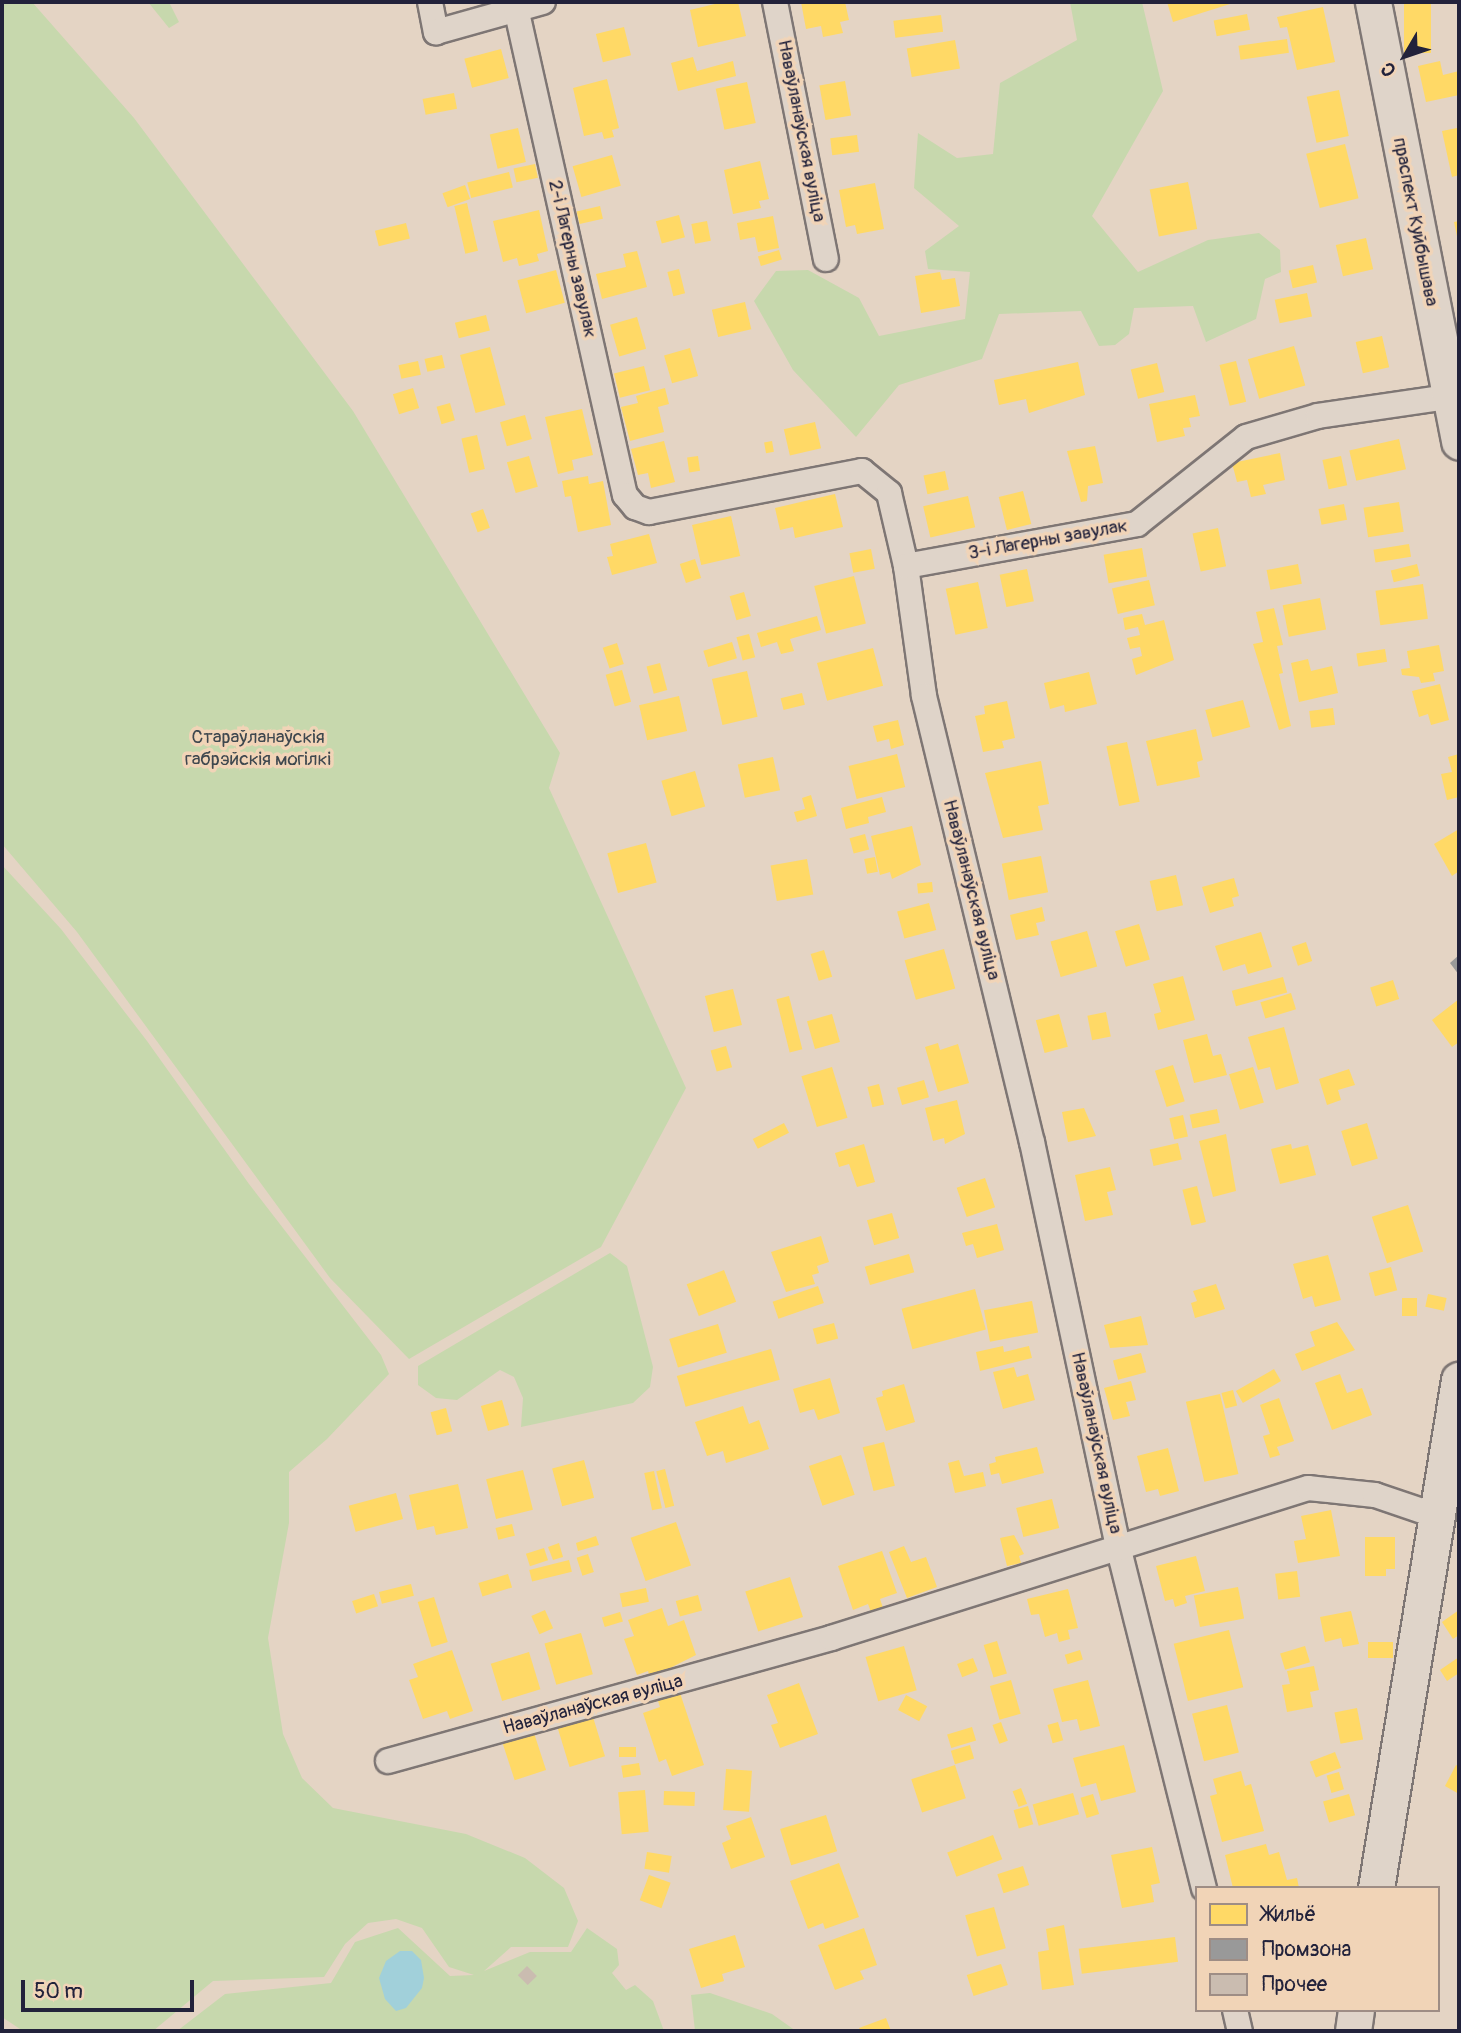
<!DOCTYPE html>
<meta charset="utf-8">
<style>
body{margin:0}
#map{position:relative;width:1461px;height:2033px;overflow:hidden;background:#e4d4c4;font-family:Pangolin,sans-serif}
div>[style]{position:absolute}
.green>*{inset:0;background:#c7d8ad}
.water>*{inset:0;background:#a1d0da}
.homes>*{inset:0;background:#ffd966;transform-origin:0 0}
.industry>*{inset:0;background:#999}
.building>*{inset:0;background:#cabcb0;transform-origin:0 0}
.roads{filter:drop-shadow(2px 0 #7e7674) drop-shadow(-2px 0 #7e7674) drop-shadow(0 2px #7e7674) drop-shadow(0 -2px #7e7674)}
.street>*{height:24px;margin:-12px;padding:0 12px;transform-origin:12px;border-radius:12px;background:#dfd4c9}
.secondary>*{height:35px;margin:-17.5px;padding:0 17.5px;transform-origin:17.5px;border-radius:17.5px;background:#dfd4c9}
span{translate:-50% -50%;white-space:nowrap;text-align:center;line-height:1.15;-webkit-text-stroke:7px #f1d4b7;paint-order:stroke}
.street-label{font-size:19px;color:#22223b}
.park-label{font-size:19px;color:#3e474e}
.frame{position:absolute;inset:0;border:4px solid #22223b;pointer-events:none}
.legend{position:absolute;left:1195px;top:1886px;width:245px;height:126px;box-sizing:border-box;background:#f1d4b7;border:2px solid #9e8d85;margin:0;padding:9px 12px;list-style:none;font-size:21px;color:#22223b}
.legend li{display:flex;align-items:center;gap:14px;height:35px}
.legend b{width:35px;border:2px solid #9e8d85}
.north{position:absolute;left:1370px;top:21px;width:70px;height:70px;-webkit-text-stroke:5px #f1d4b7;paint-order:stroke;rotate:231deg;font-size:19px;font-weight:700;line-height:28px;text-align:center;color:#22223b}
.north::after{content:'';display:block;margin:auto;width:24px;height:32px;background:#22223b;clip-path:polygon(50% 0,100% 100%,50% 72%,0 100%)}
.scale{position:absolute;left:21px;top:1980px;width:173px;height:32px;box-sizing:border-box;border:4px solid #22223b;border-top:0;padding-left:9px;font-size:21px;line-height:24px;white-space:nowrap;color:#22223b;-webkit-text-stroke:5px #f1d4b7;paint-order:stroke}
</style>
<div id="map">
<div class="green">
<div style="clip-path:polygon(2px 2px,32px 2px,134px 118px,353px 411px,560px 753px,549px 788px,686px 1088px,601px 1247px,409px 1359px,330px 1278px,77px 932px,2px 844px)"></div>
<div style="clip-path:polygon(148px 2px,169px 2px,179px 22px,169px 28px)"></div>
<div style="clip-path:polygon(1070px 2px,1142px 2px,1163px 91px,1092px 216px,1138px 272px,1208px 240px,1259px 233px,1280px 250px,1281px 272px,1265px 279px,1256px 319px,1206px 342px,1193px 306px,1134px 308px,1129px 334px,1115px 345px,1099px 346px,1081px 311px,999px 314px,982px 359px,899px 385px,856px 437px,793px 370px,754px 301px,776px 271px,808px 270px,859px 298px,879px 336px,965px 319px,970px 272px,928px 269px,925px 251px,959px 226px,914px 188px,918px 133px,957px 158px,993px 154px,1000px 83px,1077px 40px)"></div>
<div style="clip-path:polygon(2px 865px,61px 929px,147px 1041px,249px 1184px,381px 1355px,389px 1374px,327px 1439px,289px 1472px,289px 1523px,268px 1638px,283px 1734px,302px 1778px,333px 1808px,466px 1834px,525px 1858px,564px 1888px,578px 1921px,568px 1947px,511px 1947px,484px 1971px,530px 1952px,571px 1952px,587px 1928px,617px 1949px,619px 1965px,612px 1973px,626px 1990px,635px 1985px,653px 2001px,664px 2031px,177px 2031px,225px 1994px,331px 1983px,355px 1942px,398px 1928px,450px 1976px,474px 1975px,449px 1967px,422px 1928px,396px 1919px,368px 1923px,345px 1944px,324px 1977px,213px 1981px,153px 2031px,23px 2031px,2px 2017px)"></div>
<div style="clip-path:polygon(610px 1253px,627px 1266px,653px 1367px,650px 1387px,633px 1403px,521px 1427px,523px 1398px,514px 1377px,500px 1370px,457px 1400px,436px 1398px,418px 1385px,418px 1366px)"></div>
<div style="clip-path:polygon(710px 1993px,772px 2014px,796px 2031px,695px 2031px,691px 1995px)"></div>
</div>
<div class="water">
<div style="clip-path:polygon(400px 1951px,412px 1951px,421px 1960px,424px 1978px,422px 1988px,406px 2008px,396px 2011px,385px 1999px,379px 1978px,386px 1961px)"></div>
</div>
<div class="homes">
<div style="clip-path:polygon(723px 2px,738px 2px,746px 36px,698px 47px,690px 10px)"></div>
<div style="clip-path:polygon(801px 2px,845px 2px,849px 20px,840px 22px,843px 33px,823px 37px,821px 26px,806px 29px)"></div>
<div style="clip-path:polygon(1167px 2px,1229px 2px,1230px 4px,1173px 22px)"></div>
<div style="left:1404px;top:2px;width:27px;height:51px"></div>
<div style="clip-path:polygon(1323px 7px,1335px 62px,1297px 70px,1287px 27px,1280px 28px,1277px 17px)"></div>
<div style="left:1247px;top:14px;width:16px;height:34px;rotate:79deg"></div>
<div style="left:941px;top:15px;width:17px;height:48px;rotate:83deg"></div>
<div style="left:624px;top:27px;width:29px;height:29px;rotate:76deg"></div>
<div style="left:1287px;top:39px;width:14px;height:49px;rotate:82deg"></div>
<div style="left:955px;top:40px;width:29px;height:49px;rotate:80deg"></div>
<div style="left:501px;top:49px;width:30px;height:38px;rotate:75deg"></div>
<div style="clip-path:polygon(693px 57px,697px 71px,733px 61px,736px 76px,678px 91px,671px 63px)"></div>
<div style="clip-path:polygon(1440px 61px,1443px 75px,1459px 71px,1459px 95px,1426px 102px,1418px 66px)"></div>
<div style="clip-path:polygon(607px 79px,619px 128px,612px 130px,614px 137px,604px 139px,602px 132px,584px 136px,573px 88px)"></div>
<div style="left:845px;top:81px;width:35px;height:26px;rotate:80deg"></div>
<div style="left:747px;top:82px;width:42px;height:32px;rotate:78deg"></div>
<div style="left:1339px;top:90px;width:47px;height:33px;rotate:78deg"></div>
<div style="left:454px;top:93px;width:16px;height:32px;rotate:79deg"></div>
<div style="left:518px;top:128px;width:35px;height:29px;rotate:77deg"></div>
<div style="clip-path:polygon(1457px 128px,1459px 175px,1452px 177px,1442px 131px)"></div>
<div style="left:857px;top:135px;width:17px;height:27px;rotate:83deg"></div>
<div style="left:1345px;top:144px;width:56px;height:40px;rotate:76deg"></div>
<div style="left:612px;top:155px;width:32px;height:41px;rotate:74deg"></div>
<div style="clip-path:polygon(760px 161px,769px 199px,759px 201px,761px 208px,733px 214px,724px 170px)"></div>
<div style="left:535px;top:164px;width:14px;height:22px;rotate:78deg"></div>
<div style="left:509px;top:172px;width:16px;height:43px;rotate:76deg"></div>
<div style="left:1188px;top:182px;width:48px;height:39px;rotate:79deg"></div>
<div style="clip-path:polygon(875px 183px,884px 229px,857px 234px,855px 225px,846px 227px,839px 190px)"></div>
<div style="left:465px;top:185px;width:15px;height:24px;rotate:70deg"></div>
<div style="left:467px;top:203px;width:49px;height:13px;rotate:77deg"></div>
<div style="left:600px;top:206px;width:13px;height:24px;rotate:77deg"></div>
<div style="clip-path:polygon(539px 210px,548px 251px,537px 254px,539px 261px,519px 266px,517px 258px,503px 262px,493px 221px)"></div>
<div style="left:679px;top:215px;width:23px;height:24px;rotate:75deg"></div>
<div style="clip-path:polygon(773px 216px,779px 248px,758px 252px,755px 237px,740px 240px,737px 223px)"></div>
<div style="left:707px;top:221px;width:20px;height:16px;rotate:79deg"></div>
<div style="clip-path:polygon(1459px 221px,1459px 241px,1458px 241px,1454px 222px)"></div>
<div style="left:406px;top:223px;width:16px;height:32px;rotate:76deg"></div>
<div style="left:1366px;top:238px;width:32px;height:31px;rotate:77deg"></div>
<div style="left:779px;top:250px;width:10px;height:22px;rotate:73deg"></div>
<div style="clip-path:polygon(637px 251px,647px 287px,602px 299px,596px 274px,626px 267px,623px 254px)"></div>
<div style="left:1313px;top:265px;width:18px;height:25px;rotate:77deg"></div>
<div style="left:679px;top:269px;width:25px;height:12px;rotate:76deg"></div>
<div style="left:556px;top:270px;width:34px;height:40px;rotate:75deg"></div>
<div style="clip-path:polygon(940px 272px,942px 280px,955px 278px,960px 306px,921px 313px,915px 276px)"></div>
<div style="left:1307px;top:293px;width:24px;height:33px;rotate:78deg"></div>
<div style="left:745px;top:302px;width:28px;height:34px;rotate:77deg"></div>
<div style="left:486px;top:315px;width:16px;height:32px;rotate:76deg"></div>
<div style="left:637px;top:317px;width:33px;height:28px;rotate:74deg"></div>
<div style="left:1382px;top:336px;width:32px;height:27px;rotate:77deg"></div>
<div style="left:1294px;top:346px;width:41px;height:48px;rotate:74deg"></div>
<div style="left:490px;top:347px;width:60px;height:31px;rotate:75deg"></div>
<div style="left:690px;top:348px;width:29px;height:27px;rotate:74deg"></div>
<div style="left:442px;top:355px;width:13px;height:18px;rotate:77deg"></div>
<div style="left:418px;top:361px;width:14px;height:20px;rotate:78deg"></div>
<div style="left:1236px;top:361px;width:42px;height:17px;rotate:76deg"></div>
<div style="clip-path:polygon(1078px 362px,1085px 395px,1029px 413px,1026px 399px,999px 405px,994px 380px)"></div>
<div style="left:1157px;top:363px;width:30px;height:27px;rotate:76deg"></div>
<div style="left:644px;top:366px;width:25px;height:31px;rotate:76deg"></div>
<div style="left:413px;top:388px;width:21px;height:21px;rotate:73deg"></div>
<div style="clip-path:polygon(665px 388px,669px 404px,658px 407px,664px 432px,630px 441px,621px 407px,638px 403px,636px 396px)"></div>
<div style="clip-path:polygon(1195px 395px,1200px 416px,1189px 418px,1191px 427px,1183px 428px,1185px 436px,1157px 442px,1149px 404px)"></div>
<div style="left:450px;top:403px;width:18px;height:14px;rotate:74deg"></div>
<div style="clip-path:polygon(582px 409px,593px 455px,572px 460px,574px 470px,558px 474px,545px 417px)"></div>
<div style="left:525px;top:415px;width:25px;height:26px;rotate:74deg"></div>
<div style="left:815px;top:422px;width:27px;height:32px;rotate:77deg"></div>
<div style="left:477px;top:435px;width:35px;height:16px;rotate:77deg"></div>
<div style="left:1399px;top:439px;width:31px;height:51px;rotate:77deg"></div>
<div style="clip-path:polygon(664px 441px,675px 482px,651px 488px,648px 473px,638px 475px,631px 449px)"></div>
<div style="left:772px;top:441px;width:11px;height:8px;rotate:80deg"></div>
<div style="clip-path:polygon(1095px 446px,1103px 483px,1088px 486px,1087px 501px,1081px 502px,1067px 451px)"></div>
<div style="clip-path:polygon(1280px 453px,1285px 480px,1263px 485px,1266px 494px,1251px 497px,1247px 480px,1237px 482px,1232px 463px)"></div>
<div style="left:529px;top:456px;width:32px;height:23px;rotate:74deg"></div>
<div style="left:698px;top:456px;width:15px;height:11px;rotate:82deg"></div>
<div style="left:1341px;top:456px;width:30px;height:19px;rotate:78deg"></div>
<div style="left:945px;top:471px;width:19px;height:22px;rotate:78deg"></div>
<div style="clip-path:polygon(588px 476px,589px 484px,603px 481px,611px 525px,578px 532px,571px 496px,565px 497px,562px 481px)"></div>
<div style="left:1023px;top:491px;width:34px;height:25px;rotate:76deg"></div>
<div style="clip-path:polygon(835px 494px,843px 527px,795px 538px,793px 527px,780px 530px,775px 508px)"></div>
<div style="left:968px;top:496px;width:32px;height:46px;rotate:77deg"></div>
<div style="left:1399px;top:502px;width:30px;height:36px;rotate:81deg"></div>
<div style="left:1344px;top:504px;width:16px;height:26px;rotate:79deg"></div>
<div style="left:483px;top:509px;width:20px;height:13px;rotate:70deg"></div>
<div style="left:731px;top:516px;width:41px;height:40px;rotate:77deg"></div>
<div style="left:1218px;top:528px;width:39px;height:26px;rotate:78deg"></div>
<div style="clip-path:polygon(649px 534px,657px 563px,612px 575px,607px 557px,613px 556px,610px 544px)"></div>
<div style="left:1409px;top:544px;width:13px;height:36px;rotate:81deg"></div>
<div style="left:1142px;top:548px;width:29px;height:39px;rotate:80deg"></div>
<div style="left:871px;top:549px;width:20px;height:22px;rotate:79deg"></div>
<div style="left:695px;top:559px;width:20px;height:16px;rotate:72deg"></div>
<div style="left:1298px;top:564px;width:20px;height:32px;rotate:79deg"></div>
<div style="left:1417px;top:564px;width:12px;height:27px;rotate:76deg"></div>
<div style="left:1027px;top:569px;width:33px;height:28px;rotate:78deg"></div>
<div style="left:854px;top:576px;width:49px;height:41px;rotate:76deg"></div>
<div style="left:1149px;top:580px;width:26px;height:38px;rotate:77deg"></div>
<div style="left:978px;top:582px;width:47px;height:33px;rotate:78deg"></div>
<div style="left:1423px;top:584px;width:35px;height:48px;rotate:82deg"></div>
<div style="left:744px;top:592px;width:25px;height:15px;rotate:74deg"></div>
<div style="left:1320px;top:598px;width:32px;height:38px;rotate:79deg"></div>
<div style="clip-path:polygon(1274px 608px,1283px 645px,1277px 646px,1283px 673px,1279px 674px,1291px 726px,1279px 730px,1253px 644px,1263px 642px,1256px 612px)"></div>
<div style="clip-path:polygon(1142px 614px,1145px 625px,1164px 620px,1174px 660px,1136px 675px,1132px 659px,1142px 656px,1140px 647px,1130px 649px,1127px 638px,1140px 635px,1138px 627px,1125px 630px,1123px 618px)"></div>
<div style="clip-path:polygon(817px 616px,821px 630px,790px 639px,794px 651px,781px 654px,777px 642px,761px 647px,757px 633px)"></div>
<div style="left:749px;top:634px;width:24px;height:13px;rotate:75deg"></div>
<div style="left:732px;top:642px;width:17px;height:30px;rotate:73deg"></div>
<div style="left:617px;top:643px;width:22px;height:15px;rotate:72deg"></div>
<div style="clip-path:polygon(1439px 645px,1444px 671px,1433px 673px,1435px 681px,1421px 683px,1419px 677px,1402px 675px,1401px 669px,1410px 668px,1407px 651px)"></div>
<div style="left:873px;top:648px;width:39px;height:58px;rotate:75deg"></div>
<div style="left:1385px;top:649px;width:13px;height:29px;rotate:81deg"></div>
<div style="clip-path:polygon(1308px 659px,1311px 671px,1332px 666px,1338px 693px,1299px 702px,1291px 663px)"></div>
<div style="left:660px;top:663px;width:28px;height:14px;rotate:75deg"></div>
<div style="left:622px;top:670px;width:33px;height:17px;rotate:74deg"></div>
<div style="left:747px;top:671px;width:47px;height:36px;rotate:77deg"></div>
<div style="clip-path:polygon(1089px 672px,1097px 704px,1065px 712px,1064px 705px,1050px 709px,1044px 683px)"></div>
<div style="clip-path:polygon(1440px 684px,1449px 720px,1431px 725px,1428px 714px,1419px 717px,1412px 691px)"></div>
<div style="left:802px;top:693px;width:12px;height:22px;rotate:76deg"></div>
<div style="left:679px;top:696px;width:36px;height:41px;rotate:77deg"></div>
<div style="left:1243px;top:700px;width:28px;height:39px;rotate:75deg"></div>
<div style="clip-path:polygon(1007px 701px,1015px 738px,1002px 741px,1004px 748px,983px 752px,975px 716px,985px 714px,984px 706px)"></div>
<div style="left:1333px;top:708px;width:17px;height:24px;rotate:83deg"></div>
<div style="clip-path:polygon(898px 720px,904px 745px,891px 749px,889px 739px,877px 742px,873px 726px)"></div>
<div style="clip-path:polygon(1196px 729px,1203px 760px,1197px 762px,1200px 777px,1157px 786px,1146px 741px)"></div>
<div style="left:1127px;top:742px;width:61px;height:21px;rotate:78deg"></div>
<div style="left:897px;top:754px;width:34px;height:50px;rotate:76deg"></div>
<div style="clip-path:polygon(1459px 754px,1459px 797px,1447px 800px,1441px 774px,1452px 772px,1448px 757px)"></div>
<div style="left:773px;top:757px;width:34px;height:36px;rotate:78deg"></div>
<div style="clip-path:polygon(1041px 761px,1049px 804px,1038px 806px,1043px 830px,1003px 838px,985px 773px)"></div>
<div style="left:695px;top:771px;width:37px;height:35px;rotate:74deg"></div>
<div style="clip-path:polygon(811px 795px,817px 816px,797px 822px,794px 812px,805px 809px,802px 798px)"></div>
<div style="clip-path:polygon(882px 797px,886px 812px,868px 817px,869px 823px,846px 829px,841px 808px)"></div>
<div style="clip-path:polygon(912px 826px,921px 865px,892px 879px,890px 872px,880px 875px,871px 836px)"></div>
<div style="clip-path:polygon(1459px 829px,1459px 871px,1452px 876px,1434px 844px)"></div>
<div style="left:865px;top:834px;width:16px;height:16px;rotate:75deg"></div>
<div style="left:646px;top:843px;width:41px;height:40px;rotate:75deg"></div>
<div style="left:1041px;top:856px;width:37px;height:40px;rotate:79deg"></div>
<div style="left:875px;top:857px;width:15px;height:11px;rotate:79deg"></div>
<div style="left:807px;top:859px;width:36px;height:37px;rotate:80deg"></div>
<div style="left:1176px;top:875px;width:31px;height:27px;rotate:77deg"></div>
<div style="clip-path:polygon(1234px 878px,1239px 896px,1232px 898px,1234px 906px,1210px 913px,1202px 887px)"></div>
<div style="left:932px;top:882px;width:10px;height:15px;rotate:84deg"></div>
<div style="left:929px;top:903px;width:28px;height:33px;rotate:75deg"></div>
<div style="clip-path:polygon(1042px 907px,1045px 921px,1036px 923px,1039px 935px,1016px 940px,1010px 915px)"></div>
<div style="left:1139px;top:924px;width:37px;height:25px;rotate:73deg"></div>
<div style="left:1087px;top:931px;width:37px;height:38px;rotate:74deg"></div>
<div style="clip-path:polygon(1261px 932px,1272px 967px,1248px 974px,1245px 964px,1223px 971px,1215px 946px)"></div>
<div style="left:1306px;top:942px;width:20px;height:15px;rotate:72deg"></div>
<div style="left:944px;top:949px;width:41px;height:41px;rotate:74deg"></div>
<div style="left:824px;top:950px;width:28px;height:14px;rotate:73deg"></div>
<div style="clip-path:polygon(1183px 976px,1195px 1020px,1158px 1030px,1154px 1014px,1161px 1012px,1153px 984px)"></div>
<div style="left:1283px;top:977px;width:16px;height:53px;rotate:75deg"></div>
<div style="left:1393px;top:980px;width:20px;height:24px;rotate:72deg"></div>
<div style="left:733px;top:989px;width:37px;height:29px;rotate:76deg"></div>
<div style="left:1291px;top:993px;width:17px;height:32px;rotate:73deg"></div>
<div style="left:789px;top:996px;width:55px;height:13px;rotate:76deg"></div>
<div style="clip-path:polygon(1459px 999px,1459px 1042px,1452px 1047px,1432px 1020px)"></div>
<div style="left:1106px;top:1012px;width:25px;height:19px;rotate:79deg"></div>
<div style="left:832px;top:1014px;width:29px;height:26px;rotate:74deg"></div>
<div style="left:1059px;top:1014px;width:34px;height:24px;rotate:75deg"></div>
<div style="clip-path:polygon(1284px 1027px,1299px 1083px,1276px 1090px,1270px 1067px,1258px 1070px,1248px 1037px)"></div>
<div style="clip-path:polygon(1207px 1034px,1213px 1056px,1221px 1054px,1227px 1075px,1194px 1083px,1183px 1040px)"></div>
<div style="clip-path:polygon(938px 1043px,940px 1050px,958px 1044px,969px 1083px,938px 1092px,925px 1047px)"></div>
<div style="left:726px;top:1046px;width:22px;height:16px;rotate:74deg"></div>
<div style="left:1173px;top:1065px;width:38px;height:19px;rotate:72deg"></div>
<div style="left:832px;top:1067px;width:53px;height:32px;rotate:73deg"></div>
<div style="left:1253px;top:1067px;width:37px;height:25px;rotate:73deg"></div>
<div style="clip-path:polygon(1349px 1069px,1355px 1085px,1338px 1090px,1341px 1100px,1327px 1105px,1319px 1079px)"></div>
<div style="left:924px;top:1080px;width:18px;height:28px;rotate:74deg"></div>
<div style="left:879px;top:1084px;width:21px;height:12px;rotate:76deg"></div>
<div style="clip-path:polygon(957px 1100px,965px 1134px,945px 1144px,944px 1138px,933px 1141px,925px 1108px)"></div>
<div style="clip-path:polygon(1084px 1108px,1096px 1136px,1068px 1142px,1062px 1112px)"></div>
<div style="left:1217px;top:1109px;width:14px;height:28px;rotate:78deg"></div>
<div style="left:1183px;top:1115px;width:22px;height:14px;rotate:77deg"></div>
<div style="left:784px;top:1123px;width:11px;height:35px;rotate:63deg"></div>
<div style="left:1367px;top:1123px;width:37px;height:27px;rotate:73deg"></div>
<div style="clip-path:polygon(1226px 1134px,1236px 1191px,1213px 1197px,1199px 1141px)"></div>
<div style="left:1178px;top:1143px;width:17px;height:29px;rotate:77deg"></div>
<div style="clip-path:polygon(864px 1144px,875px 1182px,857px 1187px,849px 1164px,839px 1167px,835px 1153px)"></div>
<div style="clip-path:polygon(1291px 1144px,1292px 1149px,1308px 1145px,1316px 1175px,1280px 1184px,1271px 1149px)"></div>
<div style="clip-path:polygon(1110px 1167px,1116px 1190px,1107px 1192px,1113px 1215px,1085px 1221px,1075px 1175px)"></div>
<div style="left:985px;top:1178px;width:31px;height:30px;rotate:71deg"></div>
<div style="left:1197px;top:1186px;width:37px;height:15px;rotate:76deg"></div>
<div style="left:1408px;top:1205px;width:49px;height:38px;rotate:72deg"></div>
<div style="left:892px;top:1213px;width:26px;height:26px;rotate:74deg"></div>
<div style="clip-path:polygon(997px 1224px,1004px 1250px,977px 1258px,973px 1244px,966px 1246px,962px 1233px)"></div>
<div style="clip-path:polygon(821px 1236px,829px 1262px,817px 1266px,819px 1273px,812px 1275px,815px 1284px,786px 1292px,771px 1252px)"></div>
<div style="left:909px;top:1254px;width:19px;height:46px;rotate:74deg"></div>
<div style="clip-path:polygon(1328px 1255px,1341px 1300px,1315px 1307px,1312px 1296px,1303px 1299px,1293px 1264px)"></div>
<div style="left:1391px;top:1267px;width:24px;height:23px;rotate:75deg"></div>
<div style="left:724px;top:1270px;width:34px;height:40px;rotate:69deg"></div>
<div style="clip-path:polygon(1216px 1284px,1225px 1309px,1195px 1318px,1191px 1303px,1197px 1301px,1193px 1291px)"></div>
<div style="left:818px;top:1286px;width:18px;height:48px;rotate:71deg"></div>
<div style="left:975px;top:1289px;width:42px;height:76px;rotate:75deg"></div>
<div style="left:1428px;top:1294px;width:19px;height:13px;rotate:12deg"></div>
<div style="left:1402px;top:1298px;width:15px;height:18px"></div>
<div style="left:1032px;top:1301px;width:32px;height:49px;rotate:79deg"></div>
<div style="clip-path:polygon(1141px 1316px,1148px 1345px,1110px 1348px,1104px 1325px)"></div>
<div style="clip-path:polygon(1337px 1322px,1355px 1350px,1302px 1371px,1295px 1354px,1315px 1346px,1310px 1332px)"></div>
<div style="left:834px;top:1323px;width:16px;height:22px;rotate:75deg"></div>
<div style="left:718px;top:1324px;width:30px;height:51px;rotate:73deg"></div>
<div style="clip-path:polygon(1003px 1346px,1004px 1352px,1029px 1346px,1032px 1358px,980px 1371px,976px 1352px)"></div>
<div style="left:771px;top:1349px;width:32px;height:98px;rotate:74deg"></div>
<div style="left:1141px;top:1353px;width:20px;height:29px;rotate:75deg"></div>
<div style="clip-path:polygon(1014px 1367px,1017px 1377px,1028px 1374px,1035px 1400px,1003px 1409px,993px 1372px)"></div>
<div style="left:1274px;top:1369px;width:14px;height:44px;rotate:60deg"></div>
<div style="clip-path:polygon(1340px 1374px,1347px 1393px,1362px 1388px,1372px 1415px,1332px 1430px,1315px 1383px)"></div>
<div style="clip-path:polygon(830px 1378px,840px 1413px,818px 1420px,814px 1409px,800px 1413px,793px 1389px)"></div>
<div style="clip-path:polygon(1131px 1381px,1136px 1400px,1126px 1402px,1130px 1416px,1113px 1420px,1104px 1388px)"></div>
<div style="clip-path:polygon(904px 1384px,915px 1422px,886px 1431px,876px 1398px,883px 1396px,882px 1391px)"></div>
<div style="left:1233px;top:1390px;width:16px;height:12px;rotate:75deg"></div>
<div style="left:1220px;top:1394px;width:82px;height:35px;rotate:77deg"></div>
<div style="clip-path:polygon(1279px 1398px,1294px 1441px,1277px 1447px,1280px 1455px,1270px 1458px,1263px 1436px,1270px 1434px,1260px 1405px)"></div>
<div style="left:502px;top:1400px;width:26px;height:22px;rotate:74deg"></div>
<div style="clip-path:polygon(743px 1406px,749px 1424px,759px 1420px,769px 1449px,726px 1463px,723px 1451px,707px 1456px,695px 1422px)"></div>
<div style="left:446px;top:1408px;width:24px;height:16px;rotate:75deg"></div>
<div style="left:884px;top:1442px;width:45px;height:22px;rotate:76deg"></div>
<div style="clip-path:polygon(1037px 1447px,1044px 1473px,1002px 1484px,999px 1473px,991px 1475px,989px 1464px,996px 1462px,995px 1457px)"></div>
<div style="clip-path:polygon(1168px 1448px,1179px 1491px,1160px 1496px,1158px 1489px,1146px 1492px,1137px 1456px)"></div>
<div style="left:841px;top:1455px;width:42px;height:34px;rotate:71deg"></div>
<div style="left:584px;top:1460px;width:39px;height:33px;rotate:75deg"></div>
<div style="clip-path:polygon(959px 1460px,964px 1476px,983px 1472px,986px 1486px,955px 1493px,948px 1463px)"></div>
<div style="left:665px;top:1469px;width:38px;height:9px;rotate:76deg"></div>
<div style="left:523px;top:1470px;width:41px;height:38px;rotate:76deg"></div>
<div style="left:654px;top:1471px;width:38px;height:10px;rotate:78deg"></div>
<div style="clip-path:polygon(458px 1484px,468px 1528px,436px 1535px,434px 1526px,417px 1530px,409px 1495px)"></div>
<div style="left:396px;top:1493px;width:27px;height:49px;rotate:75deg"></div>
<div style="left:1052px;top:1499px;width:30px;height:37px;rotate:76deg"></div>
<div style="clip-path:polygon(1331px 1510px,1340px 1556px,1298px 1563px,1294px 1541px,1306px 1539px,1301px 1516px)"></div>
<div style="left:676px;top:1522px;width:46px;height:48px;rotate:71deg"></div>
<div style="left:512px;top:1524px;width:12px;height:17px;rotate:76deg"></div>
<div style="clip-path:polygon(1014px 1535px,1024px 1554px,1019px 1556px,1021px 1563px,1007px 1566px,1000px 1538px)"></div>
<div style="clip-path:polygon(596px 1536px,599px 1545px,578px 1551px,576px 1543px)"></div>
<div style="clip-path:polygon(1365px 1537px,1395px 1537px,1395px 1569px,1386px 1569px,1386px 1576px,1365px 1576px)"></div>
<div style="clip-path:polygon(559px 1543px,563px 1557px,553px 1560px,548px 1547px)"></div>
<div style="clip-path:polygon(904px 1546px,911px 1562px,926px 1557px,937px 1587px,907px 1598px,889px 1552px)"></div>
<div style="left:544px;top:1548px;width:13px;height:19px;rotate:72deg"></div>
<div style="clip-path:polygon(882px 1551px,897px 1593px,880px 1599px,883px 1608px,871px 1612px,868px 1604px,853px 1610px,838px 1566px)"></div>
<div style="left:588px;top:1554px;width:19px;height:12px;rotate:72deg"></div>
<div style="clip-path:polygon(1196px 1556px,1205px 1591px,1185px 1596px,1187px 1603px,1175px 1607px,1173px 1599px,1165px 1601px,1156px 1566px)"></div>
<div style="left:569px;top:1560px;width:12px;height:41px;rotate:76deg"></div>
<div style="left:1297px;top:1571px;width:26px;height:22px;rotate:83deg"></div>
<div style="left:508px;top:1574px;width:14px;height:31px;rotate:73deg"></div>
<div style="left:790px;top:1577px;width:42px;height:47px;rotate:72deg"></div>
<div style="left:411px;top:1584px;width:12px;height:33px;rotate:76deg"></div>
<div style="left:1238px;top:1587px;width:32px;height:45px;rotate:79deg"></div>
<div style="left:646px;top:1588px;width:14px;height:27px;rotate:78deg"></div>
<div style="clip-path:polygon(1068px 1589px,1078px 1628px,1068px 1630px,1070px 1639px,1059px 1642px,1057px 1633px,1045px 1637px,1039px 1614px,1031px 1615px,1027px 1599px)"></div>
<div style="left:374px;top:1594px;width:13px;height:23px;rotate:72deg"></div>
<div style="left:698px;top:1595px;width:16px;height:23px;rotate:75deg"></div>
<div style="left:434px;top:1597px;width:47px;height:17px;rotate:73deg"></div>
<div style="clip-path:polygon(662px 1608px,668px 1626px,684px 1620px,696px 1655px,650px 1678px,648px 1671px,637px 1675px,624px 1639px,634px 1636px,628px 1620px)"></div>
<div style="left:545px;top:1610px;width:20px;height:15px;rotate:66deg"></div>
<div style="clip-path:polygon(1459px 1610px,1459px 1635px,1453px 1639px,1442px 1622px)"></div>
<div style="clip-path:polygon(1351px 1611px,1359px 1644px,1343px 1647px,1341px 1638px,1325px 1642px,1320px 1617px)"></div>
<div style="left:620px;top:1612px;width:10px;height:19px;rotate:73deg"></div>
<div style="left:1229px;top:1630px;width:59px;height:57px;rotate:76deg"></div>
<div style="left:581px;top:1633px;width:43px;height:38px;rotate:74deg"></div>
<div style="left:997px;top:1641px;width:34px;height:14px;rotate:73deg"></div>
<div style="left:1368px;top:1642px;width:25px;height:16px"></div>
<div style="left:904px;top:1646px;width:46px;height:40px;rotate:74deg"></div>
<div style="left:1305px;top:1646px;width:17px;height:26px;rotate:73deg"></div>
<div style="clip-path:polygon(452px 1650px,473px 1711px,450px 1719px,447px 1711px,423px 1719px,409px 1680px,418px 1677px,413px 1664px)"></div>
<div style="left:1080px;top:1650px;width:10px;height:16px;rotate:73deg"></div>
<div style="left:529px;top:1652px;width:39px;height:40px;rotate:73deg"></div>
<div style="clip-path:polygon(1459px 1657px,1459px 1673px,1447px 1681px,1440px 1670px)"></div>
<div style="left:973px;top:1658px;width:14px;height:17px;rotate:69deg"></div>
<div style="clip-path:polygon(1314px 1666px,1319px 1690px,1310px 1692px,1313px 1707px,1287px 1712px,1282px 1685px,1290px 1684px,1287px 1671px)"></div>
<div style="left:1011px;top:1680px;width:35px;height:22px;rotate:74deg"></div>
<div style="clip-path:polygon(1088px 1680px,1100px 1726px,1080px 1731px,1077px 1719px,1062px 1722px,1053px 1689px)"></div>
<div style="clip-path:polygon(799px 1683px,818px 1734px,780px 1748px,771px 1725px,778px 1723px,767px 1695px)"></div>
<div style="clip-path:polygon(680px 1693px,704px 1765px,672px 1776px,666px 1759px,659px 1762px,643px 1713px,660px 1707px,658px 1701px)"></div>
<div style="left:906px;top:1695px;width:24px;height:17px;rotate:28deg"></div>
<div style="left:1227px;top:1705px;width:49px;height:36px;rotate:76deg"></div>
<div style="left:1357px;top:1708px;width:32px;height:23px;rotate:79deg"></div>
<div style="left:593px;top:1717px;width:41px;height:37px;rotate:73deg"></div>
<div style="left:1001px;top:1722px;width:20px;height:9px;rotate:70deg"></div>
<div style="left:1058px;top:1722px;width:19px;height:11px;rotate:74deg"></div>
<div style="left:972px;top:1727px;width:14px;height:26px;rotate:73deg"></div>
<div style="left:534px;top:1733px;width:39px;height:33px;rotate:72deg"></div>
<div style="left:970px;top:1745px;width:14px;height:20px;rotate:73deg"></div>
<div style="clip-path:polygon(1124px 1745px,1136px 1792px,1101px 1801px,1096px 1783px,1081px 1787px,1073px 1758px)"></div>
<div style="left:636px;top:1747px;width:10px;height:17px;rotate:90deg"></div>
<div style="left:1335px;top:1752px;width:17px;height:27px;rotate:69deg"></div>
<div style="left:639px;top:1763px;width:12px;height:18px;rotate:81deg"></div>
<div style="left:955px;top:1765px;width:35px;height:46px;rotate:72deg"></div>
<div style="clip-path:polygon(1456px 1765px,1459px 1767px,1459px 1794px,1445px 1786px)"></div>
<div style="left:726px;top:1769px;width:26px;height:41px;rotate:4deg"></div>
<div style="clip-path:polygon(1241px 1771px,1245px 1786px,1251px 1784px,1264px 1831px,1222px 1842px,1210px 1796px,1217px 1794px,1213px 1779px)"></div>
<div style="left:1339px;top:1772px;width:18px;height:13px;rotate:74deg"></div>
<div style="left:1021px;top:1788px;width:17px;height:9px;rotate:69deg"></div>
<div style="left:645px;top:1790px;width:42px;height:27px;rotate:85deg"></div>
<div style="left:664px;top:1791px;width:31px;height:14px;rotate:2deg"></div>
<div style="left:1073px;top:1793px;width:22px;height:42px;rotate:74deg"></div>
<div style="left:1093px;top:1794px;width:21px;height:13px;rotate:73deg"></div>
<div style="left:1349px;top:1794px;width:22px;height:27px;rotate:74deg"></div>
<div style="left:1028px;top:1806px;width:19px;height:15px;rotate:74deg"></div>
<div style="left:826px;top:1815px;width:38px;height:48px;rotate:73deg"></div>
<div style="clip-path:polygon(751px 1817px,765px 1857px,731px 1869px,722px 1843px,731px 1839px,726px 1826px)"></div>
<div style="left:993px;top:1835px;width:26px;height:49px;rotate:69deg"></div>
<div style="clip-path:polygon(1266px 1844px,1269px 1855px,1279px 1852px,1287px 1880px,1297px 1878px,1299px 1888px,1233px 1888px,1225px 1855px)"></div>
<div style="clip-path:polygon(1152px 1847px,1160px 1883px,1151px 1885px,1154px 1902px,1122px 1908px,1111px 1855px)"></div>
<div style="left:647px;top:1852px;width:25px;height:17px;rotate:9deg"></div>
<div style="clip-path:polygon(839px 1863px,859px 1917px,825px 1929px,823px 1923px,808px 1929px,790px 1881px)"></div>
<div style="left:1023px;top:1866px;width:20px;height:27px;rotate:72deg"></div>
<div style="left:649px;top:1875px;width:23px;height:27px;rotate:20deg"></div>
<div style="left:994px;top:1907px;width:43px;height:30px;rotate:74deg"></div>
<div style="clip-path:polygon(1064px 1925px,1074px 1985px,1042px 1990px,1038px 1952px,1049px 1950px,1046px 1929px)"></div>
<div style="clip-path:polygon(864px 1928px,877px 1965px,860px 1971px,864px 1979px,835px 1990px,818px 1945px)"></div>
<div style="clip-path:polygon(735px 1935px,745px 1967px,722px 1974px,724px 1981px,701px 1988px,689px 1949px)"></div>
<div style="left:1175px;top:1937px;width:25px;height:97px;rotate:83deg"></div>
<div style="left:1001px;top:1964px;width:22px;height:36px;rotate:72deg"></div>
<div style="clip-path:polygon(886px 2018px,891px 2031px,861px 2031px,859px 2028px)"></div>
</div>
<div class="industry">
<div style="clip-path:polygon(1459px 955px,1459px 975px,1450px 963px)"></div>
</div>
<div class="building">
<div style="left:527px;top:1966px;width:14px;height:13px;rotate:45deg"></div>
</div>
<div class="roads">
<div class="street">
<div style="left:430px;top:2px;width:31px;rotate:79deg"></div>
<div style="left:436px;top:32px;width:111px;rotate:-15.7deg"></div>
<div style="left:775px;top:2px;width:262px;rotate:78.8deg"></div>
<div style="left:516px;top:8px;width:499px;rotate:77.4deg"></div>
<div style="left:625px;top:495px;width:16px;rotate:50deg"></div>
<div style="left:635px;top:507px;width:15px;rotate:20deg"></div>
<div style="left:649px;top:512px;width:217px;rotate:-10.9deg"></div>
<div style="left:862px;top:471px;width:35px;rotate:39deg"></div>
<div style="left:889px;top:493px;width:75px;rotate:76.9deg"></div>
<div style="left:906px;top:566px;width:131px;rotate:82.1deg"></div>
<div style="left:924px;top:696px;width:459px;rotate:76.4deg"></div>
<div style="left:1032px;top:1142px;width:413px;rotate:78deg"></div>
<div style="left:1118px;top:1546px;width:353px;rotate:75.9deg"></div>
<div style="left:906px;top:566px;width:235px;rotate:-10.3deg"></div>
<div style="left:1137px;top:524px;width:139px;rotate:-38.6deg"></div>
<div style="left:1246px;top:437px;width:75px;rotate:-16.3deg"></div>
<div style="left:1318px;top:416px;width:132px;rotate:-8.3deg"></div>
<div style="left:388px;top:1761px;width:460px;rotate:-15.5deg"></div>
<div style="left:831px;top:1638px;width:500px;rotate:-17.46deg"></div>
<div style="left:1308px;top:1488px;width:67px;rotate:6deg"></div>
<div style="left:1375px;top:1495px;width:65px;rotate:18.7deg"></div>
<div style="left:1235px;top:2010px;width:22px;rotate:77deg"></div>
</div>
<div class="secondary">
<div style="left:1373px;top:2px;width:448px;rotate:78.9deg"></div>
<div style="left:1376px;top:1888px;width:515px;rotate:-80.72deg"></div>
<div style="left:1353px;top:2031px;width:21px;rotate:-82deg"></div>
</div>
</div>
<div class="street-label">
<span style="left:801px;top:131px;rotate:79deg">Наваўланаўская вуліца</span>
<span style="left:1415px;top:222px;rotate:79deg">праспект Куйбышава</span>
<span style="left:572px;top:259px;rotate:77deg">2-і Лагерны завулак</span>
<span style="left:1048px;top:540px;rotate:-10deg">3-і Лагерны завулак</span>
<span style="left:971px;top:890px;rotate:76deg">Наваўланаўская вуліца</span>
<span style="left:1096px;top:1443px;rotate:78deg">Наваўланаўская вуліца</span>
<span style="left:593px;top:1705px;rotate:-15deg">Наваўланаўская вуліца</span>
</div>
<div class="park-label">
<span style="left:258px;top:749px">Стараўланаўскія<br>габрэйскія могілкі</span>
</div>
<div class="frame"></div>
<ul class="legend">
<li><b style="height:19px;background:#ffd966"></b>Жильё</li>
<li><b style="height:19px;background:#999"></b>Промзона</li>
<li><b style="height:19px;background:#cabcb0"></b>Прочее</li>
</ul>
<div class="north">С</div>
<div class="scale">50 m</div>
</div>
